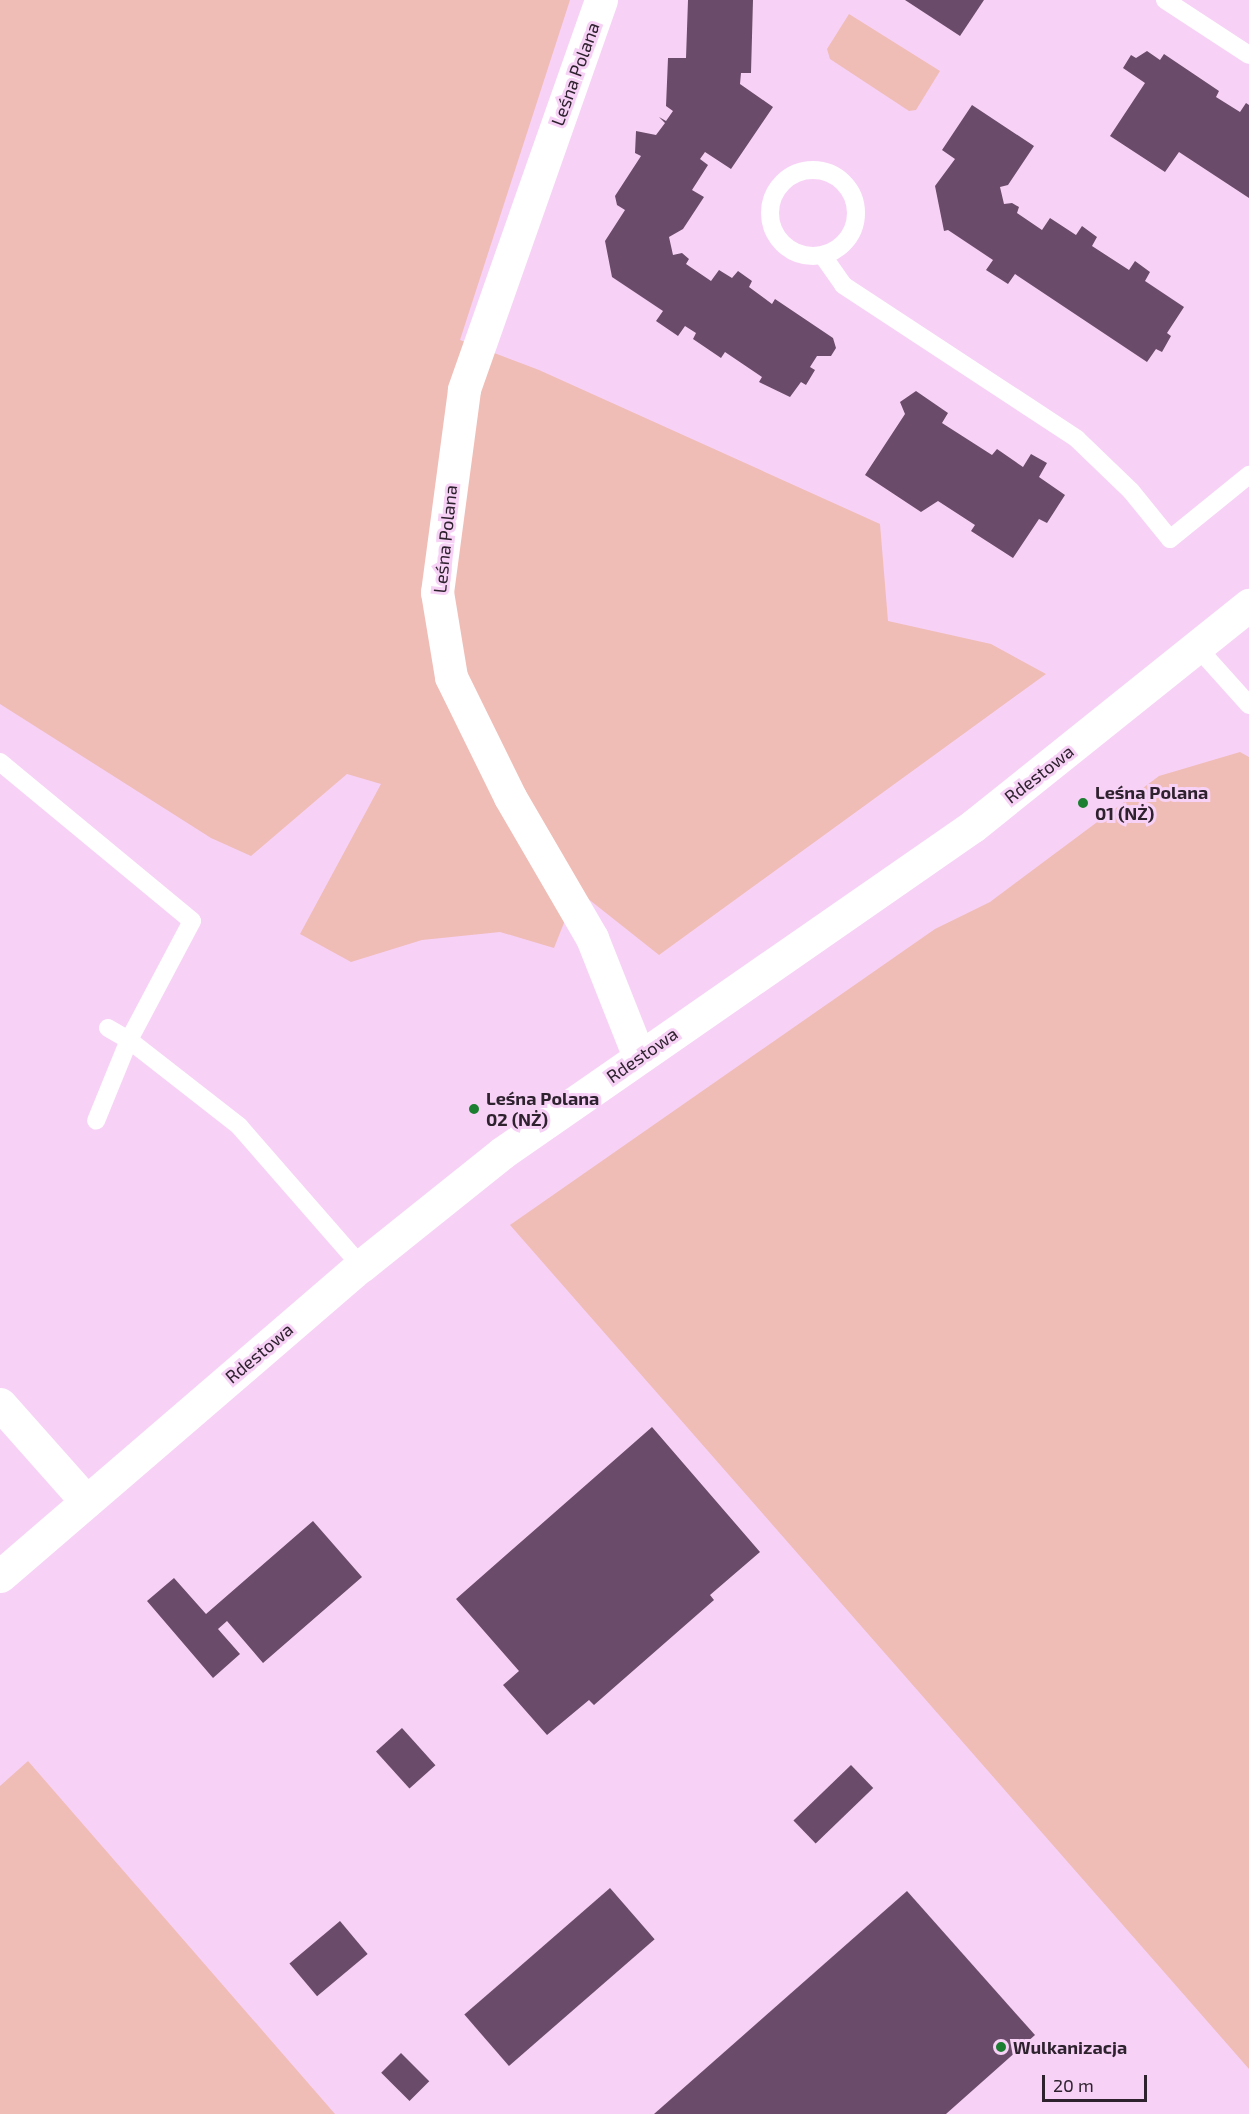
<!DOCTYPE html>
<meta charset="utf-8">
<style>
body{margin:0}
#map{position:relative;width:1249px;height:2114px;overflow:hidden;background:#f7d2f6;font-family:"Exo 2",sans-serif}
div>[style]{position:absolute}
.green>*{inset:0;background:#f0bcb6}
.building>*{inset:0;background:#6a4b6a;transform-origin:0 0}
.lane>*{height:18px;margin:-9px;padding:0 9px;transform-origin:9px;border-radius:9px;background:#fff}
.lane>.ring{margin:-9px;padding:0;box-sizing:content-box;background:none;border:18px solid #fff;border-radius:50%}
.street>*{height:33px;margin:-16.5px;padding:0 16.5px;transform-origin:16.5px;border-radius:16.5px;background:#fff}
.secondary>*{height:33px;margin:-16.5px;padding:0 16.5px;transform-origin:16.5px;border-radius:16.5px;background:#fff}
.dots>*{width:16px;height:16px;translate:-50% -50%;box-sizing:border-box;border:3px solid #f7d2f6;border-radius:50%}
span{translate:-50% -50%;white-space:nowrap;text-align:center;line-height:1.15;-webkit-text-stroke:6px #f7d2f6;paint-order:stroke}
.street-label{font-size:18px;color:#2f222f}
.poi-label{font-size:18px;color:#2f222f;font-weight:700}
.left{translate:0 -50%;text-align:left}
.scale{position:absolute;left:1042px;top:2075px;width:105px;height:27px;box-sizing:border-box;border:3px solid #2f222f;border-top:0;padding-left:8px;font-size:18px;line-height:21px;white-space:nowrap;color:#2f222f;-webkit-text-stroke:4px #f7d2f6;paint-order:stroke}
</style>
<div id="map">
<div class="green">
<div style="clip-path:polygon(0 0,570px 0,460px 340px,539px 370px,880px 524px,888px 621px,991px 644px,1046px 674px,659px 955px,577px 890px,554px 948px,500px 932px,422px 940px,351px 962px,300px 934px,381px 784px,347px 774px,251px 856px,211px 838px,0 704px)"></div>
<div style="clip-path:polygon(849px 14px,940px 71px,916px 110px,909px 111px,830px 59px,827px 49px)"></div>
<div style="clip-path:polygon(1240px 752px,1249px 757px,1249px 2069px,510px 1225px,935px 929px,990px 902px,1159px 776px)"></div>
<div style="clip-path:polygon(28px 1761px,335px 2114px,0 2114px,0 1786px)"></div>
</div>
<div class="building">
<div style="clip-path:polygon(688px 0,753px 0,751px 73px,741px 73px,740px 84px,773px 107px,731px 169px,705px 152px,700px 159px,708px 165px,692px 190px,704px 197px,683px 229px,669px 237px,673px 255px,682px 253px,689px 259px,686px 264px,711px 281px,719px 270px,732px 278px,738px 271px,752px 281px,749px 287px,772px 304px,775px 299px,833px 338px,836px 348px,831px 356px,817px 356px,810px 367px,815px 370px,806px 385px,801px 382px,790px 397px,759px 382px,762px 377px,725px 352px,721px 358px,693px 339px,696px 333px,685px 326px,678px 336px,656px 321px,663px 311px,612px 277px,605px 241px,625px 210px,617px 205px,615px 196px,641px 156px,635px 153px,636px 131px,656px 135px,665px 123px,659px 117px,666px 121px,673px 111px,666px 106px,668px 58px,686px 58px)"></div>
<div style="clip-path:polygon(905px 0,984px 0,960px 36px)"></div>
<div style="clip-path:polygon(1147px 51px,1160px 60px,1164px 54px,1219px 91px,1216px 97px,1240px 112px,1246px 103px,1249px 105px,1249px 198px,1179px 152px,1165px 172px,1110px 136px,1145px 83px,1123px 68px,1131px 55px,1136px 58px)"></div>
<div style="clip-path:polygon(972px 105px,1034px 146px,1008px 185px,1000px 187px,1004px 204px,1012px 203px,1019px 207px,1017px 213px,1042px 230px,1050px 218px,1076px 235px,1082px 226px,1097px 237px,1092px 246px,1129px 270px,1135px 261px,1150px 272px,1145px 281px,1184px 307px,1167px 333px,1171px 336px,1162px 352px,1156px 349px,1147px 362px,1015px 274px,1008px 284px,986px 270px,993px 260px,948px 230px,944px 231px,935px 186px,955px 159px,942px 150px)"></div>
<div style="clip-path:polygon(916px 391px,948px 413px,942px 423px,992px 455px,997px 449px,1023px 467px,1031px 454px,1047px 463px,1039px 477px,1065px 495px,1047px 523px,1039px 519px,1013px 558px,971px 531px,975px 525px,938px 501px,921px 512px,865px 475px,905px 414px,900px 402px)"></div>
<div style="clip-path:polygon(652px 1427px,760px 1552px,710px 1595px,714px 1600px,594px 1705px,589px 1700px,547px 1735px,503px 1685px,519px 1671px,456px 1599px)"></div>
<div style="clip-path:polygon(313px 1521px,362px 1577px,263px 1663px,227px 1621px,218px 1629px,240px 1654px,213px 1678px,147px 1601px,174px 1578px,206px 1614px)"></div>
<div style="left:402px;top:1728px;width:50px;height:35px;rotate:48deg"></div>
<div style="left:851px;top:1765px;width:32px;height:80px;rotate:46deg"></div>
<div style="left:610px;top:1888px;width:68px;height:193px;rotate:49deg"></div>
<div style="clip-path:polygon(907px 1891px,1035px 2035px,946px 2114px,654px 2114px)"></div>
<div style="left:340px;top:1921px;width:43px;height:66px;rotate:50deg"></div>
<div style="left:401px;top:2053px;width:40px;height:28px;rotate:45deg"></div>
</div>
<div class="lane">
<div style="left:1165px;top:0;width:100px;rotate:33.2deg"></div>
<div class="ring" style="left:770px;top:170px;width:68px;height:68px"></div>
<div style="left:823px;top:256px;width:35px;rotate:55deg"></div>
<div style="left:843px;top:285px;width:280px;rotate:33.3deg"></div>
<div style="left:1077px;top:439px;width:75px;rotate:43.9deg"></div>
<div style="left:1131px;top:491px;width:62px;rotate:50.9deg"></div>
<div style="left:1170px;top:539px;width:102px;rotate:-39deg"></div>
<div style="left:1197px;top:647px;width:78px;rotate:48.1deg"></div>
<div style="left:0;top:762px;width:249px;rotate:39.6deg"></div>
<div style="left:192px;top:921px;width:135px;rotate:117.9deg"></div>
<div style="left:129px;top:1040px;width:87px;rotate:112.2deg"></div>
<div style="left:108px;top:1028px;width:24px;rotate:30deg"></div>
<div style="left:129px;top:1040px;width:140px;rotate:38deg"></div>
<div style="left:239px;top:1126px;width:186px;rotate:48.9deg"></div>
</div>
<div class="street">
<div style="left:601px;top:0;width:413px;rotate:109.4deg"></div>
<div style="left:464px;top:390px;width:204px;rotate:97.6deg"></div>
<div style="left:437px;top:592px;width:86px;rotate:80.6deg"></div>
<div style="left:451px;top:677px;width:134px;rotate:63.8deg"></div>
<div style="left:510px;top:797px;width:163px;rotate:59.8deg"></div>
<div style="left:592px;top:938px;width:128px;rotate:68.4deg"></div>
<div style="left:0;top:1404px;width:130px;rotate:48.4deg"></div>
</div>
<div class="secondary">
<div style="left:0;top:1576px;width:476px;rotate:-40.7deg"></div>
<div style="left:361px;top:1266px;width:181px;rotate:-38.7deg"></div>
<div style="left:502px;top:1153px;width:573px;rotate:-34.77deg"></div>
<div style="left:973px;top:826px;width:354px;rotate:-38.7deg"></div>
</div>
<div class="dots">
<div style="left:1083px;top:803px;background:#1c7e31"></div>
<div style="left:474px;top:1109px;background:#1c7e31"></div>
<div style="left:1001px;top:2047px;background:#1c7e31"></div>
</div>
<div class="street-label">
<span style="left:575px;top:74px;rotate:-70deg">Leśna Polana</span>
<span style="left:445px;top:539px;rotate:-84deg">Leśna Polana</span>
<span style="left:1039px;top:774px;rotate:-38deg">Rdestowa</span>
<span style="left:642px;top:1055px;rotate:-35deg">Rdestowa</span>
<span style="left:259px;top:1353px;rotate:-40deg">Rdestowa</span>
</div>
<div class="poi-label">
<span class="left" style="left:1095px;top:803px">Leśna Polana<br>01 (NŻ)</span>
<span class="left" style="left:486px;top:1109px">Leśna Polana<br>02 (NŻ)</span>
<span class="left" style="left:1013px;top:2047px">Wulkanizacja</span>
</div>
<div class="scale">20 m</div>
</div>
